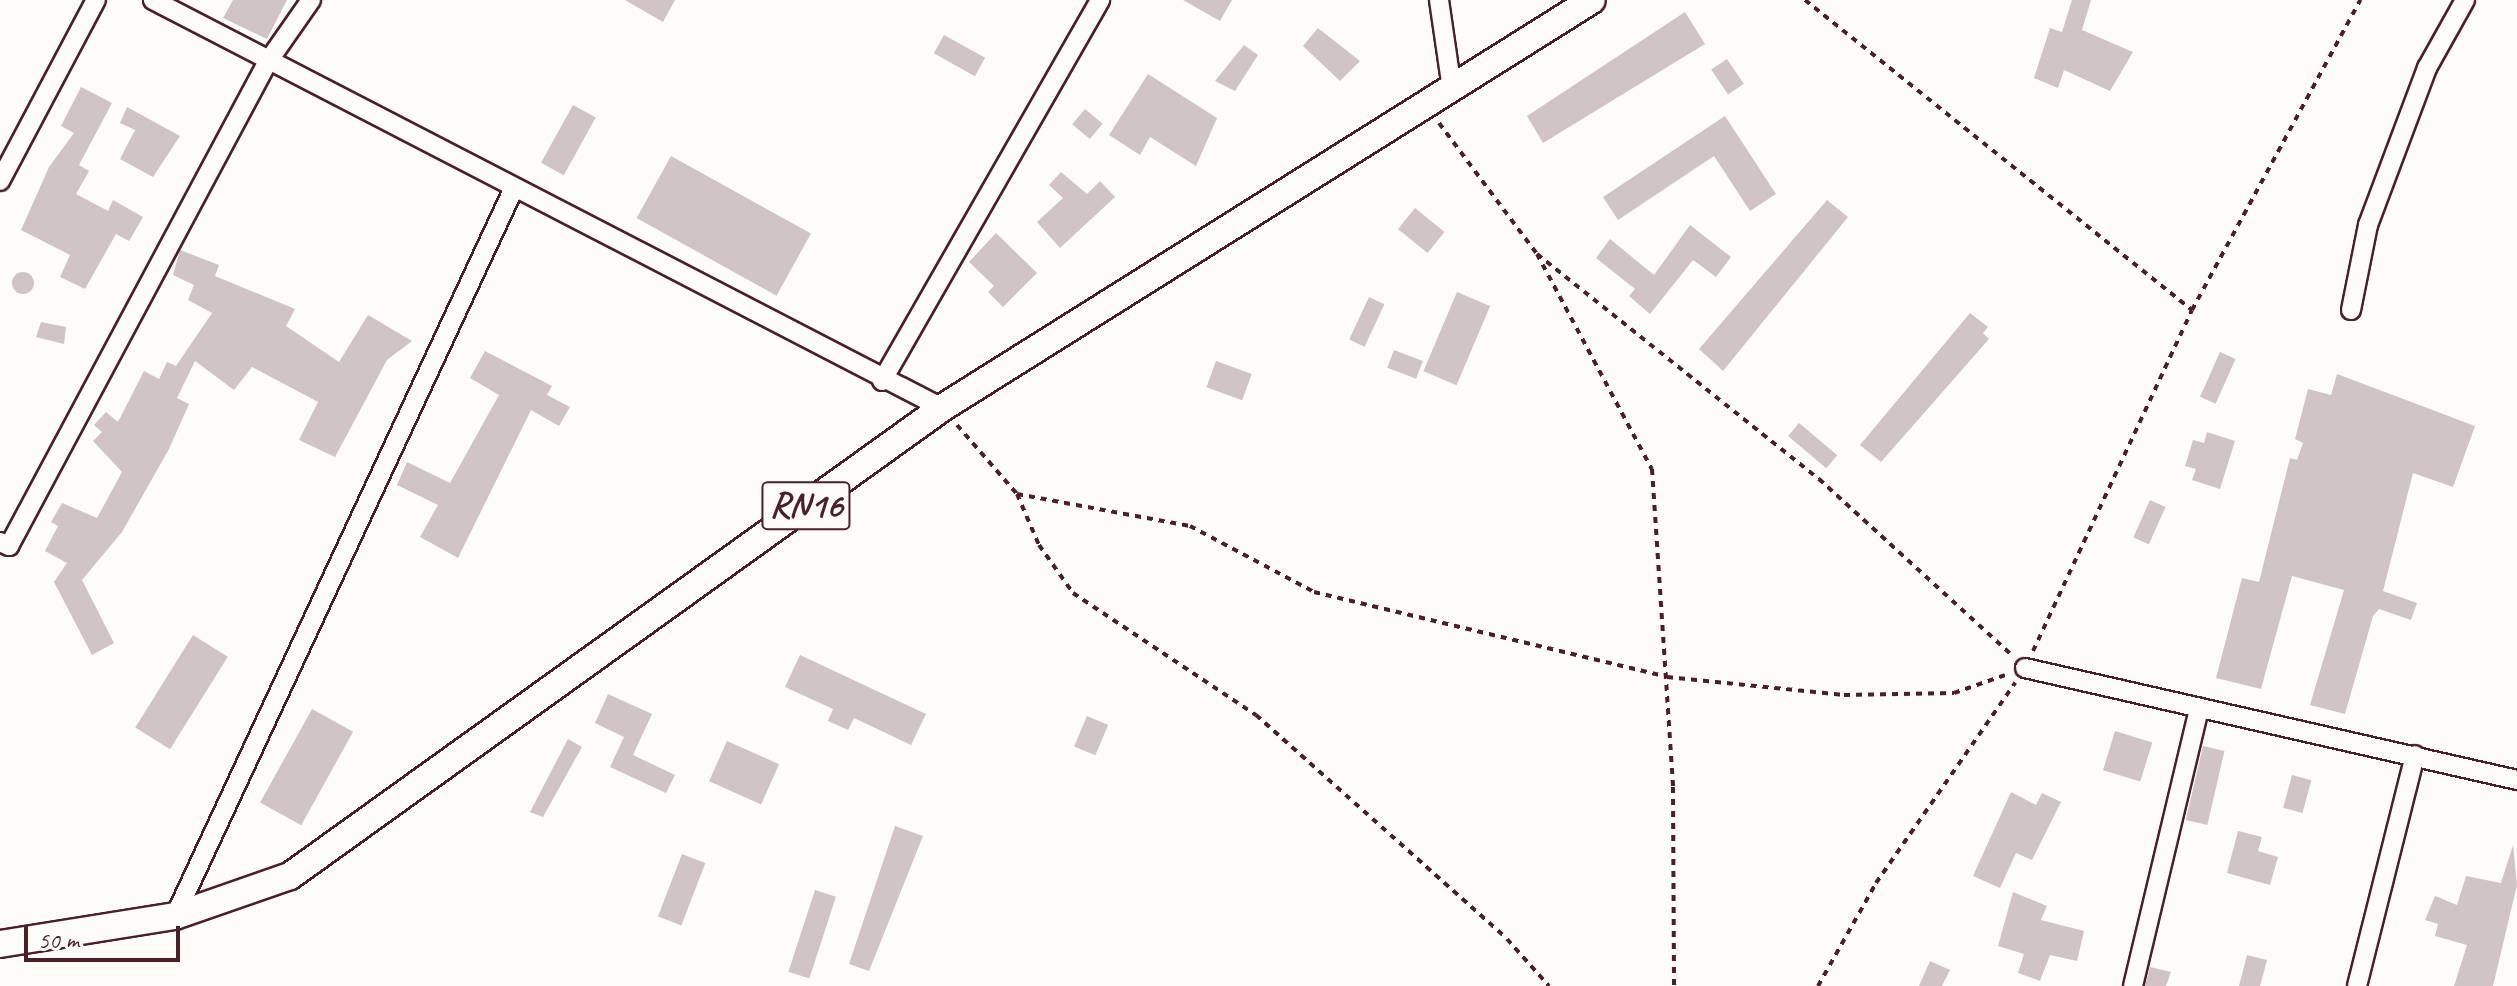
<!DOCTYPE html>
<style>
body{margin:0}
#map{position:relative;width:2517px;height:986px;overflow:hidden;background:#fdfcf7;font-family:Caveat,sans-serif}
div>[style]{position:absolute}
.building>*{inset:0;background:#d0c5c4;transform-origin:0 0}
.round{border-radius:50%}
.path>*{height:4px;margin-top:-2px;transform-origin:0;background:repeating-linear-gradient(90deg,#4a1f2b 0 6px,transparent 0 12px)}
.roads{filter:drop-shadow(2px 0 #4a1f2b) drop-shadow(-2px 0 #4a1f2b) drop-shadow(0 2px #4a1f2b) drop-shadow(0 -2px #4a1f2b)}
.minor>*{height:18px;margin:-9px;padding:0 9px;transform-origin:9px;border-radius:9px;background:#fdfcf7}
.primary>*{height:26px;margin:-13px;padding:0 13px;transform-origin:13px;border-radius:13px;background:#fdfcf7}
span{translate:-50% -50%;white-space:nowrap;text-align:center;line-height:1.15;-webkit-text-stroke:7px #fdfcf7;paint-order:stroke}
.shield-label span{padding:2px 6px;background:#fdfcf7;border:2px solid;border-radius:6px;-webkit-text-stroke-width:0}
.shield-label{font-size:36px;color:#4a1f2b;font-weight:700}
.scale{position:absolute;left:24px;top:926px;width:156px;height:36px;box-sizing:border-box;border:4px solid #4a1f2b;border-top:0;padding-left:10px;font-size:24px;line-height:28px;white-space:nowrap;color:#4a1f2b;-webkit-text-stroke:6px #fdfcf7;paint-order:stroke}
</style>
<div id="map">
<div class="building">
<div style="clip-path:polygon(233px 0,287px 0,267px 39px,223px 18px)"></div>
<div style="clip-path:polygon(625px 0,675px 0,663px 22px)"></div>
<div style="clip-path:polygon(1183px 0,1232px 0,1220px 21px)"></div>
<div style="clip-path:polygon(2072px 0,2091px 0,2082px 30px,2133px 52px,2110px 91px,2064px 70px,2058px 88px,2034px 78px,2050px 28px,2062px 32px)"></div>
<div style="clip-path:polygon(1685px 12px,1705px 44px,1543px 143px,1527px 116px)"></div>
<div style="clip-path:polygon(1318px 28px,1360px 61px,1340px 81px,1303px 46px)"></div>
<div style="left:944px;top:35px;width:47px;height:21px;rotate:29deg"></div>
<div style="clip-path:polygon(1244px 45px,1258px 55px,1235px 91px,1215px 81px)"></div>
<div style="left:1727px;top:59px;width:30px;height:19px;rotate:56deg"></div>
<div style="clip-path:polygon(1148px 74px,1217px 118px,1196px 166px,1150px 137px,1140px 155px,1109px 135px)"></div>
<div style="clip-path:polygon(81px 87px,112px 103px,79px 165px,89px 171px,76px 194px,108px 211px,113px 200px,143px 217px,129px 241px,116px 234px,85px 289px,60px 277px,70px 255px,21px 230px,49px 167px,74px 133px,61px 126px)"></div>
<div style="left:573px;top:105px;width:26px;height:66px;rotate:29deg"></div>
<div style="clip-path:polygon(127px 107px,180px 136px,153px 177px,120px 159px,135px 130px,120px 123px)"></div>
<div style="left:1085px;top:109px;width:23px;height:20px;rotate:40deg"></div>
<div style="clip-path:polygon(1725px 116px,1776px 194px,1750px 211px,1714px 156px,1618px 220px,1603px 197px)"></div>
<div style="left:671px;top:156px;width:160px;height:71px;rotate:29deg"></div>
<div style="clip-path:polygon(1061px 172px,1087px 194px,1100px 181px,1115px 197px,1060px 248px,1037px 222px,1063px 198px,1049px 185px)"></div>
<div style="clip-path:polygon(1827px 200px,1848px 217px,1723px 371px,1699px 349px)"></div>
<div style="left:1415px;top:208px;width:38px;height:27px;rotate:39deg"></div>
<div style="clip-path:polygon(1690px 225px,1731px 257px,1716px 277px,1693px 260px,1650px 314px,1629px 296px,1635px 289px,1596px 258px,1610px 239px,1654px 275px)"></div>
<div style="clip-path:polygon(996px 233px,1037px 273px,1003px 307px,988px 292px,994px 286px,969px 262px)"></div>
<div style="clip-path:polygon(180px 250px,219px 265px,215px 276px,295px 309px,286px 326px,339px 362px,368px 315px,412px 341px,387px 360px,335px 457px,299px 440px,318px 402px,252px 367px,234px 390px,195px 361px,177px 398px,189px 404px,169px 449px,122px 532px,82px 580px,114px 643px,92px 655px,54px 582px,67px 563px,45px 551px,58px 526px,51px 522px,62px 503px,97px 518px,122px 472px,93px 441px,102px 432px,94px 425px,106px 412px,118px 422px,144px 371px,159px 379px,167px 362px,176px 366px,212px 313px,188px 300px,194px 285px,173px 275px)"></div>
<div class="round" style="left:12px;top:272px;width:22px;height:22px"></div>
<div style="left:1457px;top:292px;width:36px;height:86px;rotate:23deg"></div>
<div style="left:1369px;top:297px;width:17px;height:47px;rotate:25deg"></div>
<div style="clip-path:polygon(1970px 313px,1988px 327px,1983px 333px,1989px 339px,1881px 462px,1860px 445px)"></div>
<div style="clip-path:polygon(41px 322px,66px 327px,64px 344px,36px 337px)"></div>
<div style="left:1394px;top:350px;width:31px;height:19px;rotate:21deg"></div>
<div style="clip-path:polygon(485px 351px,552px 386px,547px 395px,570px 407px,559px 426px,531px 410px,458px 558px,420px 537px,438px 505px,397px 485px,407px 462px,450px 483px,499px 395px,470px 378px)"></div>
<div style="left:2220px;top:352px;width:17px;height:49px;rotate:24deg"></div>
<div style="left:1216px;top:361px;width:38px;height:28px;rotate:20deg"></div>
<div style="clip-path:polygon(2337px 374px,2475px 426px,2453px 487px,2413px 473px,2383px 591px,2417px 603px,2411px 620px,2379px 609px,2373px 616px,2345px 714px,2310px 705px,2344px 590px,2292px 576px,2261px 689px,2216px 678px,2242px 578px,2259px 582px,2290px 458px,2297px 460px,2303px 443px,2295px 439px,2308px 389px,2331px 395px)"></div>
<div style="left:1799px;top:423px;width:50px;height:17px;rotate:40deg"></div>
<div style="clip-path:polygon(2207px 432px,2235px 441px,2220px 489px,2192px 480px,2196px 469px,2185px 466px,2193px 440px,2204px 443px)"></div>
<div style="left:2150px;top:500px;width:17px;height:41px;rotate:24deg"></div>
<div style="left:193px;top:635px;width:41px;height:109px;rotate:32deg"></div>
<div style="clip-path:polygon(800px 655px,926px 714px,911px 745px,854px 718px,848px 730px,828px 721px,833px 709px,785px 687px)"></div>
<div style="clip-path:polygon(608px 694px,652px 714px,633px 755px,675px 775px,666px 793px,610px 767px,624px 737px,595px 723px)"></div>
<div style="left:312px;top:709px;width:47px;height:107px;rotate:29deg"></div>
<div style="left:1087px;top:716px;width:23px;height:33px;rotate:23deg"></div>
<div style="left:2115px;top:731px;width:39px;height:41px;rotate:17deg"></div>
<div style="clip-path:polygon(568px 739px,582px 747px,543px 817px,530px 812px)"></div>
<div style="left:727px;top:741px;width:57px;height:44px;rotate:24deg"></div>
<div style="left:2203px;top:746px;width:22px;height:76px;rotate:13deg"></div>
<div style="left:2292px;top:775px;width:20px;height:34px;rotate:15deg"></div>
<div style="clip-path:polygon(2011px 792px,2036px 805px,2042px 793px,2061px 802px,2032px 860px,2016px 853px,2000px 888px,1973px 876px)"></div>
<div style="clip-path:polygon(895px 826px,923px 836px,869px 971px,849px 964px)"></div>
<div style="clip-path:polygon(2238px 831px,2262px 837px,2258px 851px,2278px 857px,2270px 885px,2227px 873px)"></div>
<div style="clip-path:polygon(2513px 845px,2517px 885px,2493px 986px,2454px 986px,2467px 945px,2435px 936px,2438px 924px,2425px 920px,2435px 896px,2457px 905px,2466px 876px,2501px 883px)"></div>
<div style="left:682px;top:854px;width:25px;height:67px;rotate:21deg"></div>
<div style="left:815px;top:890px;width:22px;height:86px;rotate:18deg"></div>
<div style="clip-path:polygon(2013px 892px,2047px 906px,2041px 920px,2084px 931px,2077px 961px,2050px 955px,2040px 981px,2018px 973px,2024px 954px,1998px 946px)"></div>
<div style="clip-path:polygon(2247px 955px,2267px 960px,2260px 986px,2239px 986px)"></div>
<div style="clip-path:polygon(1930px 961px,1950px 970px,1942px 986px,1919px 986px)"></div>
<div style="clip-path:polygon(2150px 967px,2171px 972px,2166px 986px,2145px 986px)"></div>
</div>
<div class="path">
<div style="left:1805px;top:0;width:496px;rotate:38.7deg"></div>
<div style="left:1439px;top:123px;width:164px;rotate:53.2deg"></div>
<div style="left:1537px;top:254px;width:244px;rotate:61.9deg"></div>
<div style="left:1652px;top:469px;width:319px;rotate:86.2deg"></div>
<div style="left:1673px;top:787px;width:199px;rotate:89.7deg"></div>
<div style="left:1537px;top:254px;width:361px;rotate:38.6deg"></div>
<div style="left:1819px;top:479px;width:261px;rotate:42.4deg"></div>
<div style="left:957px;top:425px;width:91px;rotate:49deg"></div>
<div style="left:1017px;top:494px;width:56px;rotate:66.7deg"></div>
<div style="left:1039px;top:545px;width:59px;rotate:54.7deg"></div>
<div style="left:1073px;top:593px;width:220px;rotate:33.7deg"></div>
<div style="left:1256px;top:715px;width:336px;rotate:41.7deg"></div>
<div style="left:1507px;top:939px;width:63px;rotate:48.2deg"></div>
<div style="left:1017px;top:494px;width:176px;rotate:10.5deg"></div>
<div style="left:1190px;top:526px;width:140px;rotate:28deg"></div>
<div style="left:1314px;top:592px;width:363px;rotate:13.5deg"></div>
<div style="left:1667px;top:677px;width:178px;rotate:5.8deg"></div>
<div style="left:1844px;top:695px;width:110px;rotate:-1deg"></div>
<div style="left:1954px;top:693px;width:57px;rotate:-19.4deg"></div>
<div style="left:2033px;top:651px;width:376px;rotate:-65deg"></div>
<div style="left:2192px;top:310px;width:353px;rotate:-61.5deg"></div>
<div style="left:1818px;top:986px;width:118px;rotate:-60.6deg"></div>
<div style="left:1876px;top:883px;width:244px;rotate:-55.2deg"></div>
</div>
<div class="roads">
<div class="minor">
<div style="left:153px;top:0;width:888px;rotate:27.34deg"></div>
<div style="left:1439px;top:0;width:90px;rotate:81.7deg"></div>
<div style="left:0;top:181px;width:205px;rotate:-62.1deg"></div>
<div style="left:2351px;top:310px;width:87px;rotate:-78.7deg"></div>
<div style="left:2368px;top:225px;width:168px;rotate:-69.4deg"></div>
<div style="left:2427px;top:68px;width:78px;rotate:-60.8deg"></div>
<div style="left:882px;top:381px;width:439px;rotate:-60.2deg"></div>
<div style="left:0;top:542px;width:10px;rotate:24deg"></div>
<div style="left:9px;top:546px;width:548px;rotate:-61.89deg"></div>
<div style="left:267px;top:63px;width:77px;rotate:-55.1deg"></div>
<div style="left:2025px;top:668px;width:505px;rotate:12.82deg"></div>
<div style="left:175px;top:916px;width:803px;rotate:-65.03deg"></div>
<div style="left:2133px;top:986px;width:286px;rotate:-76.6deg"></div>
<div style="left:2357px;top:986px;width:238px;rotate:-75.9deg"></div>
</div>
<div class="primary">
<div style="left:0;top:944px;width:177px;rotate:-9.1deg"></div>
<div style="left:175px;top:916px;width:122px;rotate:-19.2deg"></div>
<div style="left:290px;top:876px;width:803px;rotate:-35.67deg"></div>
<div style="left:942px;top:408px;width:767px;rotate:-32.12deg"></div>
</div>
</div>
<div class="shield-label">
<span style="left:806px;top:506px">RN16</span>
</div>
<div class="scale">50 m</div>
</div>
